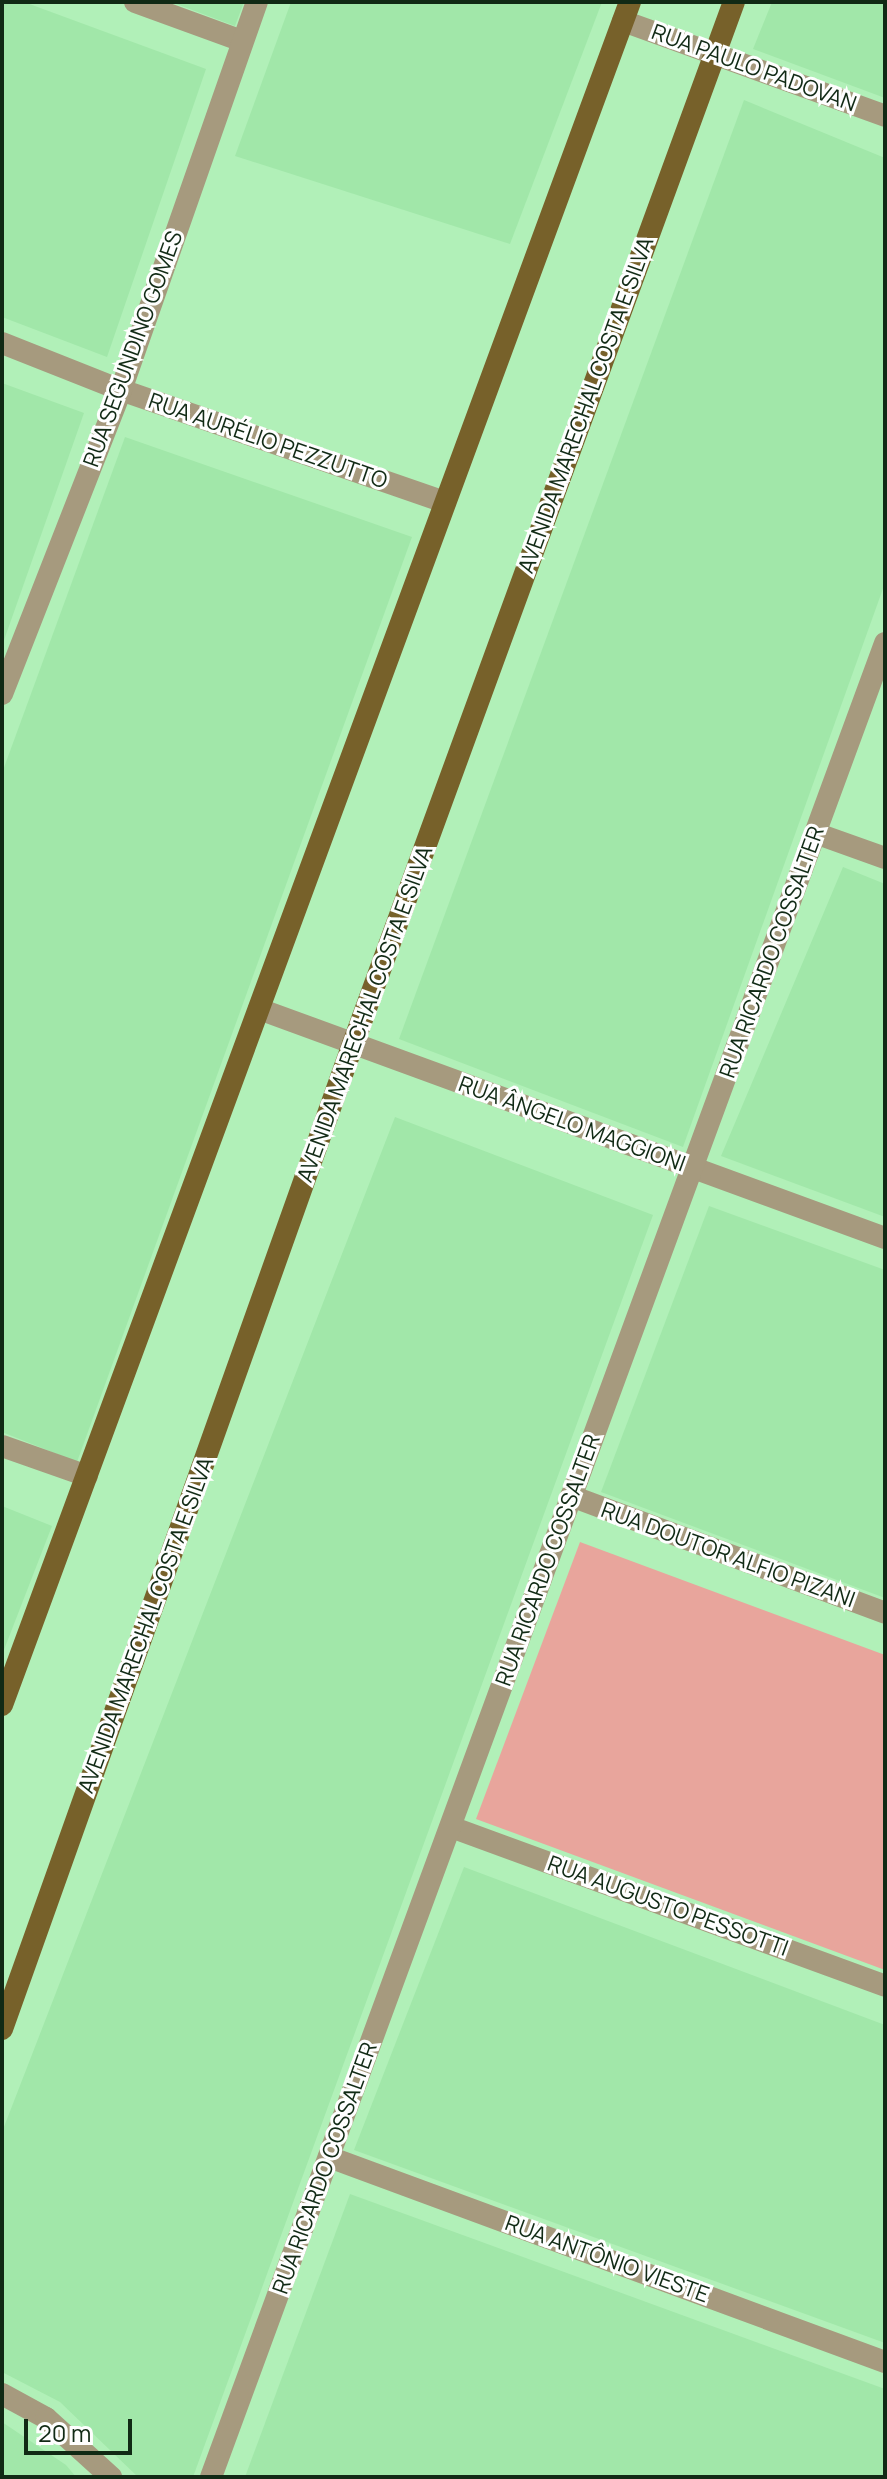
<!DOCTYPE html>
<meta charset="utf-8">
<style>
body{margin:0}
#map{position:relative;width:887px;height:2479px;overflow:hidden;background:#b1f0b8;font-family:Manrope,sans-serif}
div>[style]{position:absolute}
.built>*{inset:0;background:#a1e7a9}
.green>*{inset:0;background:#e8a59c}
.minor>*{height:22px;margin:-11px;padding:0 11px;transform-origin:11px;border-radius:11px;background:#a69a7e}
.primary>*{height:22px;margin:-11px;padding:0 11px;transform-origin:11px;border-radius:11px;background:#77612a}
span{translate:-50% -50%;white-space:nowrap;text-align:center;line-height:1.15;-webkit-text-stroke:6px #fefefe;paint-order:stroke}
.street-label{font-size:22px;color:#112a15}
.frame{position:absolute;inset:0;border:4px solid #112a15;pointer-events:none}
.scale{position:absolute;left:24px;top:2419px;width:108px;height:36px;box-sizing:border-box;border:4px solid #112a15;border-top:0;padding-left:10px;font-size:24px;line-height:28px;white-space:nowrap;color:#112a15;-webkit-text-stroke:6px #fefefe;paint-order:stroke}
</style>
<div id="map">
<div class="built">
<div style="clip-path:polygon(2px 2px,24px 2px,206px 69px,107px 357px,2px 317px)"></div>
<div style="clip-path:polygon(171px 2px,244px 2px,235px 26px)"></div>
<div style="clip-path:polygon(291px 2px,602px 2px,510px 244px,235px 156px)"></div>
<div style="clip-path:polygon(772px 2px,885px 2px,885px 98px,753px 49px)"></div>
<div style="clip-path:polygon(744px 100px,885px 158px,885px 583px,683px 1147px,399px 1039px)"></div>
<div style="clip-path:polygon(2px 383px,84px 413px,2px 646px)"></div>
<div style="clip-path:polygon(125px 437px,412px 537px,77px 1462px,2px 1432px,2px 773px)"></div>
<div style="clip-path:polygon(843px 867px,885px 884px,885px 1217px,721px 1156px)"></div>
<div style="clip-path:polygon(395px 1117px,653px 1215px,193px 2477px,138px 2477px,60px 2402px,2px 2372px,2px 2132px)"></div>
<div style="clip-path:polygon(709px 1206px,885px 1270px,885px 1598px,601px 1492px)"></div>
<div style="clip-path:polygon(2px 1506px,52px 1526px,2px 1655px)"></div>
<div style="clip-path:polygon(464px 1867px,885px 2025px,885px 2343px,354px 2150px)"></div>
<div style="clip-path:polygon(350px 2194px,885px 2389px,885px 2477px,245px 2477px)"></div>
<div style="clip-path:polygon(2px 2422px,66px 2465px,76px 2477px,2px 2477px)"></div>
</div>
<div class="green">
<div style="clip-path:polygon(580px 1542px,885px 1655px,885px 1970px,476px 1819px)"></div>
</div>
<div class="minor">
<div style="left:135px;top:2px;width:114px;rotate:20deg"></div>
<div style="left:623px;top:21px;width:279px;rotate:19.9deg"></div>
<div style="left:2px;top:343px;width:128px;rotate:21.6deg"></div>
<div style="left:121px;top:390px;width:343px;rotate:19.1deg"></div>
<div style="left:2px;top:694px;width:326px;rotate:-68.6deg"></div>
<div style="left:121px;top:390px;width:411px;rotate:-70.7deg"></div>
<div style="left:815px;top:833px;width:74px;rotate:19.7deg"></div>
<div style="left:259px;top:1009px;width:667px;rotate:20.09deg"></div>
<div style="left:2px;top:1446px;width:90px;rotate:19.4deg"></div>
<div style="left:571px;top:1496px;width:335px;rotate:20.4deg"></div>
<div style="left:451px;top:1827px;width:462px;rotate:20.1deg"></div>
<div style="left:329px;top:2157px;width:593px;rotate:20.24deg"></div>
<div style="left:2px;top:2394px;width:50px;rotate:28.6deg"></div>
<div style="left:46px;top:2418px;width:88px;rotate:42.2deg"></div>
<div style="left:211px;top:2477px;width:1954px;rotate:-69.82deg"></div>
</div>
<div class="primary">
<div style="left:2px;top:1705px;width:1815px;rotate:-69.76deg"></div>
<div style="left:2px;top:2029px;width:1046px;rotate:-70.39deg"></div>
<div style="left:353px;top:1044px;width:1109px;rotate:-69.92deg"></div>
</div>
<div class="street-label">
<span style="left:754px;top:68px;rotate:20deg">RUA PAULO PADOVAN</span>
<span style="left:133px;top:349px;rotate:-70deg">RUA SEGUNDINO GOMES</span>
<span style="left:586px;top:405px;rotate:-70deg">AVENIDA MARECHAL COSTA E SILVA</span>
<span style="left:268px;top:441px;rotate:19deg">RUA AURÉLIO PEZZUTTO</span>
<span style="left:772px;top:952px;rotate:-70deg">RUA RICARDO COSSALTER</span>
<span style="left:365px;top:1014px;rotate:-70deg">AVENIDA MARECHAL COSTA E SILVA</span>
<span style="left:572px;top:1124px;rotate:20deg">RUA ÂNGELO MAGGIONI</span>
<span style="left:728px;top:1555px;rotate:20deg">RUA DOUTOR ALFIO PIZANI</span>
<span style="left:548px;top:1560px;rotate:-70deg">RUA RICARDO COSSALTER</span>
<span style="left:146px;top:1625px;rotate:-70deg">AVENIDA MARECHAL COSTA E SILVA</span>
<span style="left:668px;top:1906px;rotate:20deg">RUA AUGUSTO PESSOTTI</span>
<span style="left:325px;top:2168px;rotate:-70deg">RUA RICARDO COSSALTER</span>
<span style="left:607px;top:2259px;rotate:20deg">RUA ANTÔNIO VIESTE</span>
</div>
<div class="frame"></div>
<div class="scale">20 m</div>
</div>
